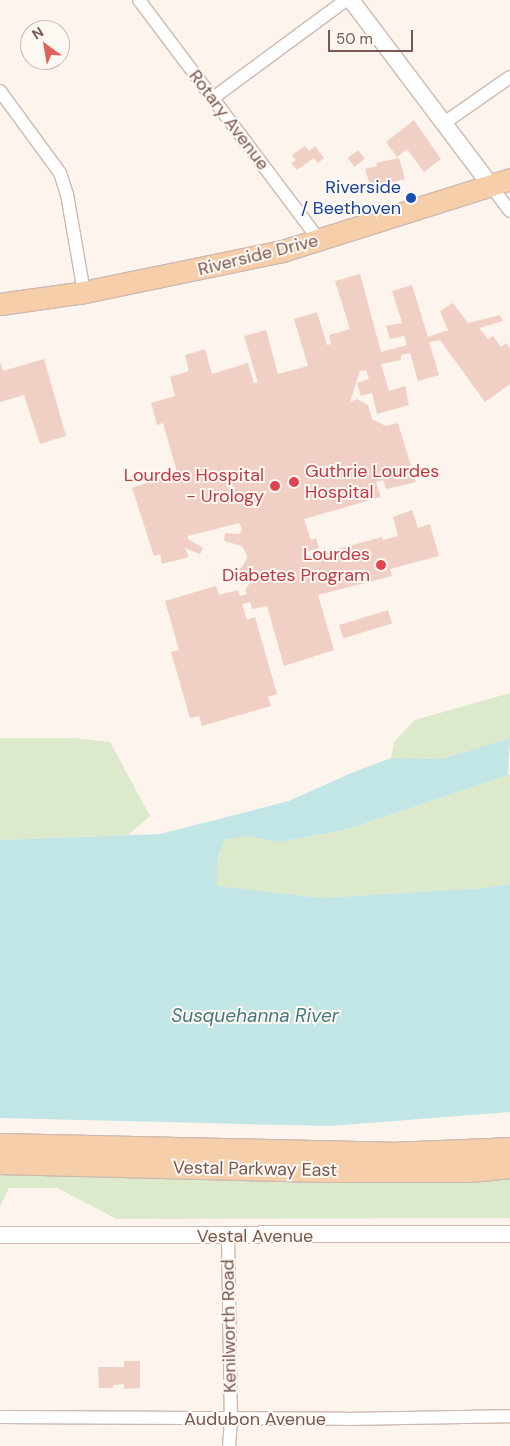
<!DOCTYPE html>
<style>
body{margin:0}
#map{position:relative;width:510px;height:1446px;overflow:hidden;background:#fcf4ed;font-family:"DM Sans",sans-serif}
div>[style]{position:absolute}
.green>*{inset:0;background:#dceacb}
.water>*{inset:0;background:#c1e6e5}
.building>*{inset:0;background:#f0d0c5;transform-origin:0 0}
.roads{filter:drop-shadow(1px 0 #cebab1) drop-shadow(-1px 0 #cebab1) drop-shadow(0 1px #cebab1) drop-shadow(0 -1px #cebab1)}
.minor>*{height:12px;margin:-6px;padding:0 6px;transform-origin:6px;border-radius:6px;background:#fff}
.tertiary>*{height:16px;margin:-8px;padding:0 8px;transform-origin:8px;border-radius:8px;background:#fff}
.primary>*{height:21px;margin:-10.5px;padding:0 10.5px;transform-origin:10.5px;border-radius:10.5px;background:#f6cea9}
.dots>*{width:14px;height:14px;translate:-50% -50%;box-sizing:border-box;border:2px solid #fef8f3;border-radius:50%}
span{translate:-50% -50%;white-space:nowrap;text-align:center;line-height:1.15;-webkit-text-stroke:4px #fef8f3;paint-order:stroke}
.street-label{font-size:18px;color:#77584f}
.transit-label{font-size:18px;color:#164399}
.right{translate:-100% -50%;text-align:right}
.health-label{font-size:18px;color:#be3a42}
.left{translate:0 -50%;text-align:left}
.water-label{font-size:19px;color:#437a7b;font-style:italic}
.north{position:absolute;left:20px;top:20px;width:50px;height:50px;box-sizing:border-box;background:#fef8f3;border:1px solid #c8b8b1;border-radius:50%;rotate:328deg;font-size:14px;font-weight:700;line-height:20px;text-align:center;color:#77584f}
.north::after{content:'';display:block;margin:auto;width:18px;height:22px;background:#de6359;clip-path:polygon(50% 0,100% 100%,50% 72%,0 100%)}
.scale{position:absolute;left:328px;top:30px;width:85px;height:22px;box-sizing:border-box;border:2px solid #77584f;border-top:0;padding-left:6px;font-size:15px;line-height:18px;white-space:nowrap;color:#77584f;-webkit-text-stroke:4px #fef8f3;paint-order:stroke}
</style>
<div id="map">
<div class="green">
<div style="clip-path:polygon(510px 693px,510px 738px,442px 759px,391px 758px,394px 742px,415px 720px)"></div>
<div style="clip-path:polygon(0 738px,73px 738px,110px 742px,150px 816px,128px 835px,0 840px)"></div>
<div style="clip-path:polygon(510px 774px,510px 884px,485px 888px,322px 898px,217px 886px,217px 860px,224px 840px,246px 836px,280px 842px,348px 829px)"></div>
<div style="clip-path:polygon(0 1174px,409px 1183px,510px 1176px,510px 1218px,117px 1219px,57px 1188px,9px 1188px,0 1207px)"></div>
</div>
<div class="water">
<div style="clip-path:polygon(510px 738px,508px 775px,348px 829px,280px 842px,246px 836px,224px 840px,217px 860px,217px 886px,322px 898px,485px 888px,510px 884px,510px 1112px,330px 1126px,0 1118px,0 840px,160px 834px,289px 801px,349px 774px,391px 758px,442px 759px)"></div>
</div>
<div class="building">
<div style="clip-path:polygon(414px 120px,441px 159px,424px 172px,407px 149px,397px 157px,386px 142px)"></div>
<div style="clip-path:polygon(305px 146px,309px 151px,315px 146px,324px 158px,318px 163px,314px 158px,297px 170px,291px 163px,296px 160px,292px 155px)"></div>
<div style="left:358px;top:150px;width:11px;height:13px;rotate:52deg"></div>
<div style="clip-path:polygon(399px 158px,405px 179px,389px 183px,390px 187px,372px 192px,365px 169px,377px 166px,376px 163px)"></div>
<div style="clip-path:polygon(360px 274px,381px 352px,407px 345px,404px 336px,390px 339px,386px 326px,402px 323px,392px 291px,412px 285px,428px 337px,448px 330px,440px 311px,453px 303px,468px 323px,500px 315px,503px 321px,479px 328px,488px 339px,493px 336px,501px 347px,506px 343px,510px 348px,510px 384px,485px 402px,440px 340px,429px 342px,439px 375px,418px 381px,410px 353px,401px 355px,401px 360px,381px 364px,389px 391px,405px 386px,409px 405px,377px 414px,372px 393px,361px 396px,357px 383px,369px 379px,366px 370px,360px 371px,350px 402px,357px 399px,368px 405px,372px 419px,386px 426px,398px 423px,416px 482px,386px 489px,383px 480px,376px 482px,381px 497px,304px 519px,311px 540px,316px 538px,319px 548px,305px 552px,307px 557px,382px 537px,383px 540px,398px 536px,393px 517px,412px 510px,418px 528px,430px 524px,439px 556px,390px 569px,392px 576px,318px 595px,334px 650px,284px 666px,267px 606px,252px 609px,250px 602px,242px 604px,247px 620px,255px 617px,277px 694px,268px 697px,271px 706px,202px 726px,199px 716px,190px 718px,171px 652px,179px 650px,165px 601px,216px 586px,219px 595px,238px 590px,240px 596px,247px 594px,245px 590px,257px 573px,252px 572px,237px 581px,234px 572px,242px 567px,247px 558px,246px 553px,242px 546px,224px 541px,225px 533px,240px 534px,242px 528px,239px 523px,188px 536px,188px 539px,203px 548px,200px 554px,185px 548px,189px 557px,162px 564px,160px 554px,154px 556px,132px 488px,177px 472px,163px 423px,157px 425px,151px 403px,175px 396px,170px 377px,189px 371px,185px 355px,205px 349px,212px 374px,248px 363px,254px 383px,258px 383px,244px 336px,266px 330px,278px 374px,308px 366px,294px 319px,317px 312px,327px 345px,331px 344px,329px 335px,350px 329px,335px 281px)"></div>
<div style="clip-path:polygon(44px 359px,66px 436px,40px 444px,24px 395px,0 402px,0 362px,3px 371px)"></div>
<div style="left:388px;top:610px;width:14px;height:51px;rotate:73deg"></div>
<div style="clip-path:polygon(124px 1361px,140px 1361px,140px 1388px,124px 1389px,124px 1384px,113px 1385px,113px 1388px,99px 1388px,98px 1367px,124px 1367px)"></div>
</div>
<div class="roads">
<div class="minor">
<div style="left:139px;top:0;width:300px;rotate:53.1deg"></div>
<div style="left:0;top:91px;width:102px;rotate:53.8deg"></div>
<div style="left:60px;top:173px;width:22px;rotate:72deg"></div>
<div style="left:67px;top:194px;width:99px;rotate:80.2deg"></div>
<div style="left:213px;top:98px;width:165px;rotate:-36.4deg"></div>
<div style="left:444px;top:123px;width:80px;rotate:-34.9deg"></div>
<div style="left:491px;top:186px;width:31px;rotate:53deg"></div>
<div style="left:228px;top:1236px;width:183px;rotate:89.1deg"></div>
<div style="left:231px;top:1419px;width:27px;rotate:94deg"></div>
<div style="left:0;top:1417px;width:346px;rotate:0.3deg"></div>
<div style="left:346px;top:1419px;width:164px;rotate:-1deg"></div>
</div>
<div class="tertiary">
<div style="left:351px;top:0;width:233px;rotate:53deg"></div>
<div style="left:0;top:1235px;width:510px;rotate:-0.11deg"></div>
</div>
<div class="primary">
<div style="left:0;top:304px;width:85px;rotate:-8.1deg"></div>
<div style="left:84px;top:292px;width:202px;rotate:-11.7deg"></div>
<div style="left:282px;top:251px;width:239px;rotate:-17.5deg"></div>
<div style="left:0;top:1144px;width:391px;rotate:1.3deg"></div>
<div style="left:391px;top:1153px;width:119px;rotate:-2.4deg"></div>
<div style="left:0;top:1163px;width:323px;rotate:1.4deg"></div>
<div style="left:323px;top:1171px;width:147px"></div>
<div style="left:470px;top:1171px;width:40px;rotate:-5.7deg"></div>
</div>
</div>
<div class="dots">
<div style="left:411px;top:198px;background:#1a4fb4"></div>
<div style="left:294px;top:482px;background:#e0444e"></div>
<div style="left:275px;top:486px;background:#e0444e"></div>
<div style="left:381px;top:565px;background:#e0444e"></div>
</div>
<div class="street-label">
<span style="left:229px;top:120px;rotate:53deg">Rotary Avenue</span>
<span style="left:258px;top:255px;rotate:-14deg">Riverside Drive</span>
<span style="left:255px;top:1169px;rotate:1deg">Vestal Parkway East</span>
<span style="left:255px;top:1236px">Vestal Avenue</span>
<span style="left:229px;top:1326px;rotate:-91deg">Kenilworth Road</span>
<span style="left:255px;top:1419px">Audubon Avenue</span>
</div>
<div class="transit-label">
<span class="right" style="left:401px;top:198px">Riverside<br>/ Beethoven</span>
</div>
<div class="health-label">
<span class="left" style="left:305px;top:482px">Guthrie Lourdes<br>Hospital</span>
<span class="right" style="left:264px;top:486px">Lourdes Hospital<br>- Urology</span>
<span class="right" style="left:370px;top:565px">Lourdes<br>Diabetes Program</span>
</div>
<div class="water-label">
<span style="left:255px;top:1016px">Susquehanna River</span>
</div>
<div class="north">N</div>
<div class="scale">50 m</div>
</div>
